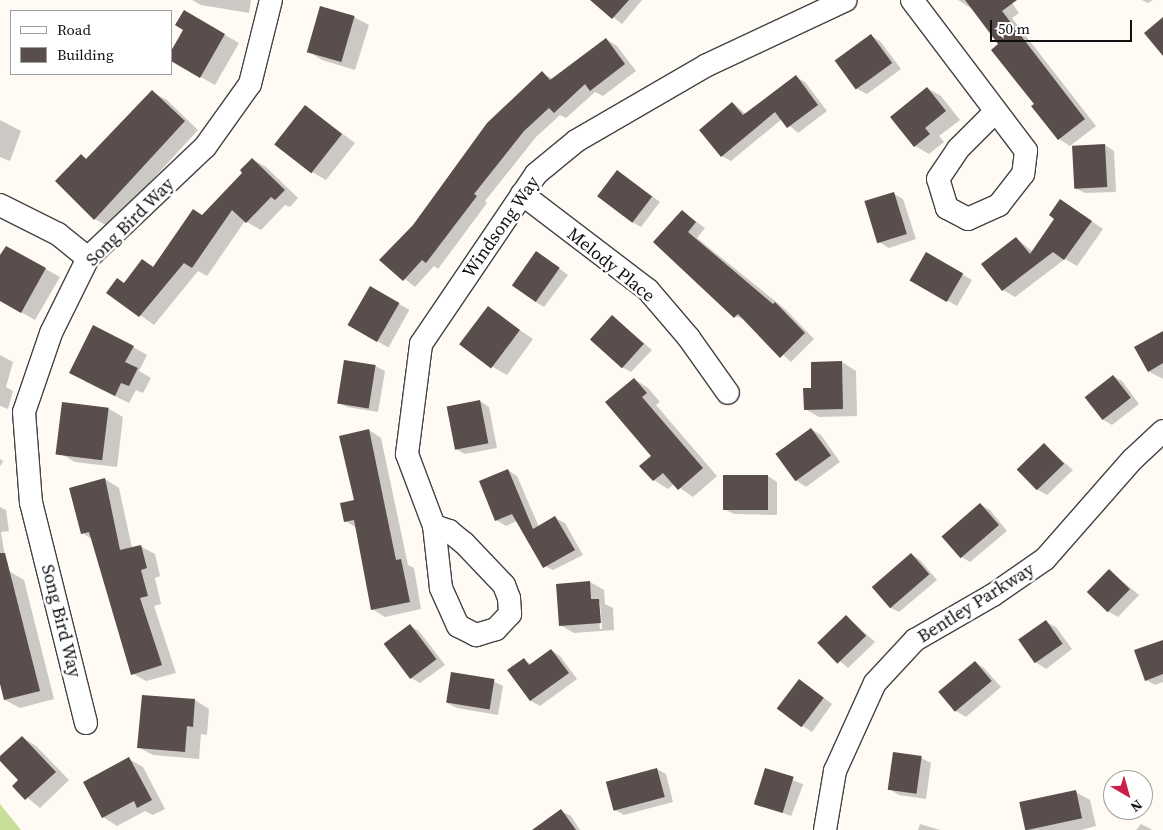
<!DOCTYPE html>
<style>
body{margin:0}
#map{position:relative;width:1163px;height:830px;overflow:hidden;background:#fffbf4;font-family:"Source Serif 4",serif}
div>[style]{position:absolute}
.forest>*{inset:0;background:#c7df98}
.shadow>*{inset:0;background:#0003;transform-origin:0 0}
.building>*{inset:0;background:#5a4e4c;transform-origin:0 0}
.roads{filter:drop-shadow(1px 0 #434343) drop-shadow(-1px 0 #434343) drop-shadow(0 1px #434343) drop-shadow(0 -1px #434343)}
.minor>*{height:22px;margin:-11px;padding:0 11px;transform-origin:11px;border-radius:11px;background:#fff}
span{translate:-50% -50%;white-space:nowrap;text-align:center;line-height:1.15;-webkit-text-stroke:5px #fff;paint-order:stroke}
.street-label{font-size:18px;color:#101010}
.legend{position:absolute;left:10px;top:10px;width:162px;height:65px;box-sizing:border-box;background:#fff;border:1px solid #9f9f9f;margin:0;padding:6px 9px;list-style:none;font-size:15px;color:#101010}
.legend li{display:flex;align-items:center;gap:10px;height:25px}
.legend b{width:25px;border:1px solid #9f9f9f}
.north{position:absolute;left:1103px;top:770px;width:50px;height:50px;box-sizing:border-box;background:#fff;border:1px solid #9f9f9f;border-radius:50%;rotate:142deg;font-size:14px;font-weight:700;line-height:20px;text-align:center;color:#101010}
.north::after{content:'';display:block;margin:auto;width:18px;height:22px;background:#cb1e4a;clip-path:polygon(50% 0,100% 100%,50% 72%,0 100%)}
.scale{position:absolute;left:990px;top:20px;width:142px;height:22px;box-sizing:border-box;border:2px solid #101010;border-top:0;padding-left:6px;font-size:15px;line-height:18px;white-space:nowrap;color:#101010;-webkit-text-stroke:4px #fff;paint-order:stroke}
</style>
<div id="map">
<div class="forest">
<div style="clip-path:polygon(0 804px,21px 830px,0 830px)"></div>
</div>
<div class="shadow">
<div style="clip-path:polygon(192px 0,251px 0,249px 13px,201px 5px)"></div>
<div style="clip-path:polygon(592px 0,642px 0,622px 24px)"></div>
<div style="clip-path:polygon(958px 0,1010px 0,1019px 13px,1012px 18px,1096px 126px,1070px 146px,1059px 139px,1033px 107px,1036px 104px,1000px 45px,974px 10px)"></div>
<div style="clip-path:polygon(1142px 0,1153px 0,1148px 3px)"></div>
<div style="clip-path:polygon(185px 12px,239px 43px,215px 85px,171px 60px,185px 30px)"></div>
<div style="clip-path:polygon(354px 17px,369px 25px,355px 70px,322px 60px,308px 51px)"></div>
<div style="clip-path:polygon(871px 36px,880px 41px,901px 69px,867px 94px,857px 89px)"></div>
<div style="clip-path:polygon(606px 39px,617px 46px,636px 71px,603px 96px,595px 92px,566px 118px,560px 115px,536px 137px,485px 201px,487px 203px,438px 269px,434px 266px,415px 287px,381px 260px,414px 226px,542px 73px,553px 79px)"></div>
<div style="clip-path:polygon(796px 77px,805px 82px,827px 111px,798px 133px,782px 119px,731px 161px,722px 156px,733px 103px,746px 114px)"></div>
<div style="clip-path:polygon(927px 88px,941px 96px,960px 120px,939px 136px,944px 142px,929px 154px,915px 146px)"></div>
<div style="clip-path:polygon(152px 92px,167px 100px,198px 130px,109px 227px,95px 219px,82px 156px,87px 159px)"></div>
<div style="clip-path:polygon(306px 107px,355px 143px,326px 180px,312px 172px)"></div>
<div style="clip-path:polygon(0 120px,21px 131px,10px 161px,0 157px)"></div>
<div style="clip-path:polygon(1105px 145px,1114px 151px,1116px 192px,1085px 193px,1075px 188px)"></div>
<div style="clip-path:polygon(252px 159px,266px 167px,298px 198px,290px 207px,285px 205px,261px 230px,245px 221px,207px 276px,198px 271px,154px 325px,108px 292px,125px 284px,143px 261px,154px 267px,244px 173px)"></div>
<div style="clip-path:polygon(617px 171px,660px 202px,641px 227px,632px 222px)"></div>
<div style="clip-path:polygon(894px 194px,903px 199px,916px 239px,889px 248px,879px 242px)"></div>
<div style="clip-path:polygon(1061px 200px,1103px 229px,1077px 266px,1065px 259px,1015px 297px,1003px 290px,1016px 238px,1033px 252px,1056px 219px)"></div>
<div style="clip-path:polygon(682px 211px,705px 228px,697px 238px,785px 309px,814px 339px,791px 362px,746px 320px,735px 316px,655px 242px)"></div>
<div style="clip-path:polygon(6px 247px,60px 277px,35px 320px,0 300px,0 258px)"></div>
<div style="clip-path:polygon(537px 252px,568px 275px,544px 307px,534px 301px)"></div>
<div style="left:927px;top:254px;width:52px;height:30px;rotate:30deg"></div>
<div style="left:370px;top:288px;width:45px;height:43px;rotate:29deg"></div>
<div style="clip-path:polygon(488px 308px,533px 339px,507px 375px,493px 367px)"></div>
<div style="clip-path:polygon(612px 316px,652px 350px,631px 372px,622px 367px)"></div>
<div style="clip-path:polygon(1163px 332px,1163px 379px,1148px 371px)"></div>
<div style="clip-path:polygon(133px 347px,147px 355px,139px 371px,151px 378px,143px 393px,136px 390px,129px 403px,84px 381px)"></div>
<div style="clip-path:polygon(0 355px,13px 362px,6px 387px,13px 391px,8px 409px,0 406px)"></div>
<div style="clip-path:polygon(842px 362px,856px 371px,857px 416px,819px 417px,805px 409px,813px 389px)"></div>
<div style="clip-path:polygon(375px 366px,385px 371px,378px 412px,347px 407px,338px 402px)"></div>
<div style="clip-path:polygon(1113px 376px,1122px 381px,1139px 404px,1112px 425px,1102px 419px,1085px 397px)"></div>
<div style="clip-path:polygon(634px 379px,648px 388px,660px 402px,656px 405px,717px 476px,693px 497px,674px 484px,668px 489px,654px 480px,641px 466px,653px 456px)"></div>
<div style="clip-path:polygon(480px 401px,489px 407px,497px 448px,465px 454px,456px 449px)"></div>
<div style="clip-path:polygon(109px 409px,123px 417px,117px 467px,75px 462px,61px 454px)"></div>
<div style="clip-path:polygon(811px 429px,821px 435px,840px 462px,806px 487px,797px 481px)"></div>
<div style="clip-path:polygon(369px 430px,381px 438px,408px 565px,414px 568px,421px 609px,385px 617px,372px 609px,357px 528px,345px 521px,356px 500px)"></div>
<div style="clip-path:polygon(1044px 445px,1073px 470px,1047px 495px,1038px 490px)"></div>
<div style="left:0;top:459px;width:4px;height:18px;rotate:34deg"></div>
<div style="clip-path:polygon(508px 470px,517px 476px,539px 527px,555px 518px,565px 523px,583px 555px,553px 570px,543px 565px,517px 521px,506px 526px,496px 520px)"></div>
<div style="clip-path:polygon(768px 476px,777px 482px,777px 515px,734px 514px,724px 509px)"></div>
<div style="clip-path:polygon(105px 479px,119px 488px,132px 548px,140px 546px,155px 554px,160px 576px,155px 578px,161px 604px,154px 606px,176px 673px,146px 681px,132px 673px,92px 539px,82px 533px)"></div>
<div style="clip-path:polygon(981px 505px,990px 510px,1007px 531px,970px 562px,960px 556px)"></div>
<div style="clip-path:polygon(0 507px,6px 510px,9px 531px,1px 532px,5px 557px,0 558px)"></div>
<div style="clip-path:polygon(911px 554px,920px 560px,937px 580px,899px 612px,889px 607px)"></div>
<div style="clip-path:polygon(1109px 570px,1139px 595px,1118px 617px,1109px 612px)"></div>
<div style="clip-path:polygon(9px 571px,24px 580px,54px 699px,20px 708px,5px 700px,0 679px,0 574px)"></div>
<div style="clip-path:polygon(evenodd,590px 582px,604px 590px,605px 604px,613px 608px,614px 630px,574px 633px,560px 625px,590px 582px,598px 603px,600px 603px,602px 629px,600px 629px,598px 603px)"></div>
<div style="clip-path:polygon(847px 617px,875px 642px,848px 668px,819px 643px)"></div>
<div style="clip-path:polygon(1046px 622px,1056px 627px,1072px 649px,1046px 669px,1037px 663px)"></div>
<div style="clip-path:polygon(410px 626px,419px 631px,445px 665px,420px 683px,411px 678px)"></div>
<div style="clip-path:polygon(1163px 642px,1163px 682px,1155px 685px,1146px 680px)"></div>
<div style="clip-path:polygon(551px 650px,560px 656px,577px 679px,540px 706px,531px 701px,509px 671px,524px 660px,531px 664px)"></div>
<div style="clip-path:polygon(975px 662px,984px 668px,1001px 687px,966px 717px,956px 711px)"></div>
<div style="clip-path:polygon(493px 681px,503px 686px,498px 715px,457px 708px,447px 703px)"></div>
<div style="clip-path:polygon(808px 686px,832px 704px,812px 732px,803px 726px)"></div>
<div style="clip-path:polygon(195px 700px,209px 709px,207px 735px,201px 734px,199px 759px,153px 755px,138px 747px)"></div>
<div style="clip-path:polygon(22px 737px,36px 746px,69px 780px,40px 808px,13px 786px,20px 780px,0 759px)"></div>
<div style="clip-path:polygon(921px 758px,931px 763px,926px 799px,899px 795px,889px 789px)"></div>
<div style="clip-path:polygon(129px 759px,143px 767px,165px 809px,153px 815px,145px 811px,117px 826px,103px 817px,85px 782px)"></div>
<div style="clip-path:polygon(657px 769px,666px 774px,673px 802px,624px 815px,615px 810px)"></div>
<div style="left:766px;top:770px;width:40px;height:34px;rotate:21deg"></div>
<div style="clip-path:polygon(1076px 792px,1090px 800px,1096px 826px,1081px 830px,1028px 830px,1022px 805px)"></div>
<div style="clip-path:polygon(561px 811px,571px 816px,580px 830px,534px 830px)"></div>
<div style="clip-path:polygon(920px 824px,940px 830px,918px 830px)"></div>
<div style="clip-path:polygon(1141px 824px,1151px 829px,1152px 830px,1136px 830px)"></div>
</div>
<div class="building">
<div style="clip-path:polygon(590px 0,629px 0,612px 19px)"></div>
<div style="clip-path:polygon(965px 0,1017px 0,1002px 11px,1085px 119px,1058px 140px,1031px 106px,1034px 104px,991px 50px,998px 44px)"></div>
<div style="left:320px;top:6px;width:36px;height:48px;rotate:16deg"></div>
<div style="clip-path:polygon(184px 10px,225px 34px,200px 78px,171px 61px,171px 51px,183px 30px,175px 25px)"></div>
<div style="clip-path:polygon(1163px 17px,1163px 56px,1144px 33px)"></div>
<div style="left:871px;top:34px;width:36px;height:45px;rotate:54deg"></div>
<div style="clip-path:polygon(606px 38px,625px 64px,590px 91px,585px 84px,554px 113px,549px 108px,524px 131px,474px 194px,477px 196px,426px 263px,422px 260px,403px 281px,379px 260px,413px 225px,487px 123px,542px 71px,550px 80px)"></div>
<div style="clip-path:polygon(796px 75px,818px 105px,787px 128px,775px 112px,721px 157px,699px 130px,732px 102px,743px 115px)"></div>
<div style="clip-path:polygon(927px 87px,946px 111px,925px 128px,930px 134px,914px 147px,890px 117px)"></div>
<div style="clip-path:polygon(152px 90px,185px 121px,94px 220px,55px 181px,81px 154px,86px 159px)"></div>
<div style="left:305px;top:105px;width:47px;height:50px;rotate:38deg"></div>
<div style="left:1105px;top:144px;width:43px;height:33px;rotate:87deg"></div>
<div style="clip-path:polygon(252px 158px,285px 190px,275px 200px,271px 197px,246px 223px,232px 210px,192px 268px,184px 263px,139px 317px,106px 293px,117px 278px,124px 283px,142px 259px,153px 267px,193px 209px,202px 215px,242px 173px,240px 170px)"></div>
<div style="left:617px;top:170px;width:44px;height:33px;rotate:37deg"></div>
<div style="left:894px;top:192px;width:44px;height:31px;rotate:73deg"></div>
<div style="clip-path:polygon(1060px 199px,1092px 221px,1064px 260px,1053px 252px,1002px 291px,981px 264px,1016px 237px,1030px 254px,1054px 219px,1049px 215px)"></div>
<div style="clip-path:polygon(682px 210px,696px 222px,688px 232px,773px 304px,775px 302px,805px 333px,780px 358px,738px 314px,734px 318px,653px 242px)"></div>
<div style="clip-path:polygon(6px 246px,46px 268px,21px 313px,0 301px,0 255px)"></div>
<div style="left:536px;top:251px;width:29px;height:42px;rotate:35deg"></div>
<div style="left:926px;top:252px;width:43px;height:33px;rotate:30deg"></div>
<div style="left:370px;top:286px;width:34px;height:45px;rotate:30deg"></div>
<div style="left:488px;top:306px;width:40px;height:48px;rotate:37deg"></div>
<div style="left:612px;top:315px;width:43px;height:33px;rotate:42deg"></div>
<div style="clip-path:polygon(93px 325px,134px 346px,125px 362px,138px 368px,129px 386px,121px 383px,115px 396px,69px 373px)"></div>
<div style="clip-path:polygon(1163px 331px,1163px 363px,1148px 372px,1134px 347px)"></div>
<div style="left:344px;top:360px;width:32px;height:44px;rotate:9deg"></div>
<div style="clip-path:polygon(842px 361px,843px 409px,804px 410px,803px 388px,811px 388px,811px 362px)"></div>
<div style="left:1113px;top:375px;width:29px;height:36px;rotate:52deg"></div>
<div style="clip-path:polygon(634px 378px,647px 393px,642px 397px,703px 468px,678px 490px,663px 473px,653px 481px,639px 466px,651px 456px,605px 402px)"></div>
<div style="left:480px;top:400px;width:44px;height:34px;rotate:79deg"></div>
<div style="left:62px;top:402px;width:47px;height:53px;rotate:7deg"></div>
<div style="left:811px;top:428px;width:34px;height:44px;rotate:54deg"></div>
<div style="clip-path:polygon(369px 429px,396px 560px,401px 559px,410px 602px,371px 610px,354px 520px,344px 522px,340px 503px,354px 500px,339px 436px)"></div>
<div style="left:1044px;top:443px;width:29px;height:38px;rotate:46deg"></div>
<div style="clip-path:polygon(508px 469px,533px 529px,555px 516px,575px 550px,543px 568px,512px 514px,495px 521px,479px 481px)"></div>
<div style="left:723px;top:475px;width:45px;height:35px"></div>
<div style="clip-path:polygon(105px 478px,120px 550px,141px 545px,147px 568px,141px 570px,148px 596px,140px 598px,162px 665px,131px 675px,89px 532px,81px 534px,69px 488px)"></div>
<div style="left:980px;top:503px;width:29px;height:51px;rotate:49deg"></div>
<div style="clip-path:polygon(0 553px,5px 553px,40px 691px,4px 700px,0 684px)"></div>
<div style="left:911px;top:553px;width:28px;height:52px;rotate:49deg"></div>
<div style="left:1109px;top:569px;width:29px;height:32px;rotate:44deg"></div>
<div style="clip-path:polygon(590px 581px,591px 599px,599px 599px,601px 623px,559px 626px,556px 584px)"></div>
<div style="left:846px;top:615px;width:29px;height:40px;rotate:46deg"></div>
<div style="left:1046px;top:620px;width:29px;height:34px;rotate:55deg"></div>
<div style="left:410px;top:624px;width:44px;height:33px;rotate:53deg"></div>
<div style="clip-path:polygon(1163px 640px,1163px 674px,1145px 681px,1134px 650px)"></div>
<div style="clip-path:polygon(551px 649px,569px 673px,530px 701px,507px 670px,524px 658px,529px 665px)"></div>
<div style="left:975px;top:661px;width:26px;height:48px;rotate:50deg"></div>
<div style="left:451px;top:672px;width:44px;height:31px;rotate:9deg"></div>
<div style="left:799px;top:679px;width:31px;height:37px;rotate:37deg"></div>
<div style="clip-path:polygon(142px 695px,195px 699px,193px 727px,187px 726px,185px 752px,137px 748px)"></div>
<div style="clip-path:polygon(22px 736px,56px 772px,25px 800px,12px 786px,18px 780px,0 761px,0 756px)"></div>
<div style="left:893px;top:752px;width:29px;height:38px;rotate:8deg"></div>
<div style="clip-path:polygon(129px 757px,152px 800px,137px 808px,134px 801px,102px 818px,83px 782px)"></div>
<div style="left:657px;top:768px;width:30px;height:53px;rotate:75deg"></div>
<div style="left:765px;top:768px;width:30px;height:38px;rotate:17deg"></div>
<div style="left:1076px;top:790px;width:29px;height:58px;rotate:78deg"></div>
<div style="clip-path:polygon(561px 809px,576px 830px,532px 830px)"></div>
</div>
<div class="roads">
<div class="minor">
<div style="left:912px;top:0;width:189px;rotate:52.9deg"></div>
<div style="left:1026px;top:151px;width:23px;rotate:97deg"></div>
<div style="left:1023px;top:174px;width:39px;rotate:128deg"></div>
<div style="left:999px;top:205px;width:34px;rotate:156deg"></div>
<div style="left:968px;top:219px;width:24px;rotate:-152deg"></div>
<div style="left:947px;top:208px;width:30px;rotate:-107deg"></div>
<div style="left:938px;top:179px;width:36px;rotate:-56deg"></div>
<div style="left:958px;top:149px;width:51px;rotate:-45deg"></div>
<div style="left:522px;top:194px;width:158px;rotate:37.3deg"></div>
<div style="left:648px;top:290px;width:63px;rotate:49.5deg"></div>
<div style="left:689px;top:338px;width:67px;rotate:54.7deg"></div>
<div style="left:0;top:205px;width:65px;rotate:26.6deg"></div>
<div style="left:58px;top:234px;width:38px;rotate:39deg"></div>
<div style="left:434px;top:526px;width:16px;rotate:18deg"></div>
<div style="left:449px;top:531px;width:19px;rotate:39deg"></div>
<div style="left:464px;top:543px;width:58px;rotate:46.4deg"></div>
<div style="left:504px;top:585px;width:14px;rotate:69deg"></div>
<div style="left:509px;top:598px;width:16px;rotate:86deg"></div>
<div style="left:510px;top:614px;width:21px;rotate:133deg"></div>
<div style="left:496px;top:629px;width:21px;rotate:163deg"></div>
<div style="left:476px;top:635px;width:20px;rotate:-153deg"></div>
<div style="left:458px;top:626px;width:42px;rotate:-114.1deg"></div>
<div style="left:441px;top:588px;width:62px;rotate:-96.4deg"></div>
<div style="left:434px;top:526px;width:77px;rotate:-110.6deg"></div>
<div style="left:407px;top:454px;width:111px;rotate:-82.7deg"></div>
<div style="left:421px;top:344px;width:205px;rotate:-55.9deg"></div>
<div style="left:536px;top:174px;width:52px;rotate:-39.5deg"></div>
<div style="left:576px;top:141px;width:151px;rotate:-30.1deg"></div>
<div style="left:707px;top:65px;width:153px;rotate:-25.1deg"></div>
<div style="left:86px;top:723px;width:227px;rotate:-104deg"></div>
<div style="left:31px;top:503px;width:91px;rotate:-94.4deg"></div>
<div style="left:24px;top:412px;width:83px;rotate:-71.1deg"></div>
<div style="left:51px;top:333px;width:84px;rotate:-63.7deg"></div>
<div style="left:88px;top:258px;width:161px;rotate:-43.5deg"></div>
<div style="left:205px;top:147px;width:77px;rotate:-54.5deg"></div>
<div style="left:250px;top:84px;width:87px;rotate:-76deg"></div>
<div style="left:825px;top:830px;width:60px;rotate:-80.4deg"></div>
<div style="left:835px;top:771px;width:97px;rotate:-65.6deg"></div>
<div style="left:875px;top:683px;width:59px;rotate:-47.1deg"></div>
<div style="left:915px;top:640px;width:90px;rotate:-30deg"></div>
<div style="left:993px;top:595px;width:63px;rotate:-34.7deg"></div>
<div style="left:1045px;top:559px;width:133px;rotate:-48.7deg"></div>
<div style="left:1133px;top:459px;width:41px;rotate:-43deg"></div>
</div>
</div>
<div class="street-label">
<span style="left:130px;top:222px;rotate:-45deg">Song Bird Way</span>
<span style="left:501px;top:227px;rotate:-55deg">Windsong Way</span>
<span style="left:611px;top:265px;rotate:39deg">Melody Place</span>
<span style="left:976px;top:603px;rotate:-32deg">Bentley Parkway</span>
<span style="left:61px;top:621px;rotate:76deg">Song Bird Way</span>
</div>
<ul class="legend">
<li><b style="height:6px;background:#fff"></b>Road</li>
<li><b style="height:14px;background:#5a4e4c"></b>Building</li>
</ul>
<div class="north">N</div>
<div class="scale">50 m</div>
</div>
